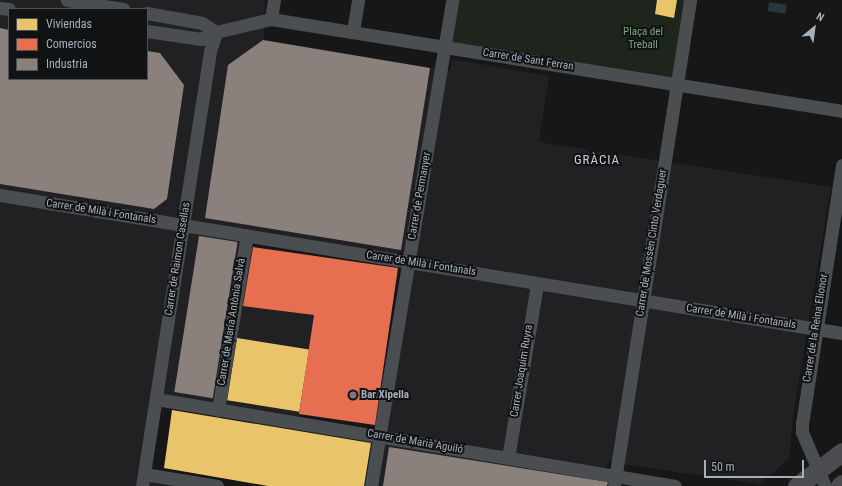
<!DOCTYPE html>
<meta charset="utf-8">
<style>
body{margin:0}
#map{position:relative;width:842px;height:486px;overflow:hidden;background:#171718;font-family:"Roboto Condensed",sans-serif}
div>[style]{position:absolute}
.built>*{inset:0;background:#212124}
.green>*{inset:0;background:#1d251d}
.water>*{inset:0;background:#29363b;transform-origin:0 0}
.homes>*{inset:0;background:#e9c46a;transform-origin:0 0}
.shops>*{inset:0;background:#e76f51}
.industry>*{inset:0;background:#8a817c;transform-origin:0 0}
.street>*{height:13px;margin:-6.5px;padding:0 6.5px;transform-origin:6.5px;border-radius:6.5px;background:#4b4e51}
.secondary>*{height:19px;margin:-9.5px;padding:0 9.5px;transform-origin:9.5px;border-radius:9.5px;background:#4a4c4f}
.dots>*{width:11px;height:11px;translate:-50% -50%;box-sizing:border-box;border:2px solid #111214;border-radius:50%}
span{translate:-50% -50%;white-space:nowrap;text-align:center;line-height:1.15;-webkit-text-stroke:4px #111214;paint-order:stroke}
.park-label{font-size:11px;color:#81a67d}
.street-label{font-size:11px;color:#a7b0ba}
.poi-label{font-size:11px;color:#a7b0ba;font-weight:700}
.left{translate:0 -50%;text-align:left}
.quarter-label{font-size:13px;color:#c9ced5;letter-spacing:1px}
.legend{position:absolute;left:8px;top:8px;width:140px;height:72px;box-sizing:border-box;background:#111214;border:1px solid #4d5156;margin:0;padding:5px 7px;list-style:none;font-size:12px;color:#a7b0ba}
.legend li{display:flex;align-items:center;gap:8px;height:20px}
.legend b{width:20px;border:1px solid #4d5156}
.north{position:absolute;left:794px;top:8px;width:40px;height:40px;-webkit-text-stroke:3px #111214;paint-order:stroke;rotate:29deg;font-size:11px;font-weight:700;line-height:16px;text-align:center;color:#a7b0ba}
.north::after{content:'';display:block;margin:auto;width:14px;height:18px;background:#a7b0ba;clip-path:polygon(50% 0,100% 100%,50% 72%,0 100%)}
.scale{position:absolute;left:704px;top:460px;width:100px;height:18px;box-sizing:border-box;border:2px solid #a7b0ba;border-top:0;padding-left:5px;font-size:12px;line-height:14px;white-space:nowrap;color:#a7b0ba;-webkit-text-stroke:3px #111214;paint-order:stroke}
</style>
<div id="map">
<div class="built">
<div style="clip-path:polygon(evenodd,0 0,265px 0,264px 40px,450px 71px,452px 59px,549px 76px,539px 142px,831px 187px,793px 417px,789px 458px,760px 484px,607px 462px,604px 486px,371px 486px,408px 263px,247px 236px,253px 247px,243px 306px,314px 315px,298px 423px,156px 399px,144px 474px,217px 486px,0 486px,0 0,9px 9px,147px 9px,147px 79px,9px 79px,9px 9px)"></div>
</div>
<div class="green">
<div style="clip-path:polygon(452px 0,690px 0,677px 85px,445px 46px)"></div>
</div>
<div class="water">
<div style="left:769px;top:2px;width:18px;height:9px;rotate:9deg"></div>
</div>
<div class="homes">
<div style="clip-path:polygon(657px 0,677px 0,674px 18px,655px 14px)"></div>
<div style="left:237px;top:338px;width:73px;height:63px;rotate:9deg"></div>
<div style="clip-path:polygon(172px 410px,371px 443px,364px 486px,268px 486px,164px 468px)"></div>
</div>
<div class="shops">
<div style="clip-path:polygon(253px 247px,398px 268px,375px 425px,299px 414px,314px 315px,243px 306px)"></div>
</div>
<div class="industry">
<div style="clip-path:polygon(0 28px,9px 30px,9px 79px,147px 79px,147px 51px,160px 53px,184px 85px,167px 199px,154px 209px,0 184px)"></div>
<div style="clip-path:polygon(263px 40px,430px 68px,401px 250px,205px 218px,228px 65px)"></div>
<div style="left:199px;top:236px;width:39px;height:158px;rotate:9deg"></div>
<div style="clip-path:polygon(389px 447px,608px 482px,607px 486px,383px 486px)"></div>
</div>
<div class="street">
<div style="left:67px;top:0;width:57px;rotate:9.1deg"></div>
<div style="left:0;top:8px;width:9px;rotate:6deg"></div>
<div style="left:147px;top:13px;width:56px;rotate:10.3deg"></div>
<div style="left:202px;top:23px;width:17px;rotate:33deg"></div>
<div style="left:271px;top:19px;width:19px;rotate:-81deg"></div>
<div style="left:147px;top:31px;width:55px;rotate:8.4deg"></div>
<div style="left:201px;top:39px;width:17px;rotate:-25deg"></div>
<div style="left:216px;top:32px;width:57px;rotate:-13.3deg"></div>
<div style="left:271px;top:19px;width:578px;rotate:9.15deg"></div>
<div style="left:353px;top:32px;width:32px;rotate:-81deg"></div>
<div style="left:0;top:195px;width:853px;rotate:9.31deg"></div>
<div style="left:156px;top:399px;width:526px;rotate:9.52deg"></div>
<div style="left:218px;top:410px;width:177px;rotate:-80.6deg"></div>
<div style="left:508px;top:458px;width:176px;rotate:-80.5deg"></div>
<div style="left:144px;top:474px;width:74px;rotate:9.3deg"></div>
<div style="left:142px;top:486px;width:440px;rotate:-81.1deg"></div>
<div style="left:210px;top:51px;width:20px;rotate:-72deg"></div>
<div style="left:371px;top:486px;width:493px;rotate:-80.5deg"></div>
<div style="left:614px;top:486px;width:492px;rotate:-81.1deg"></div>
<div style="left:825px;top:486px;width:59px;rotate:-113.1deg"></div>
<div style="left:802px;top:432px;width:8px;rotate:-90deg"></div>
<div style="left:802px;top:424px;width:262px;rotate:-81.2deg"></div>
</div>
<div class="secondary">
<div style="left:797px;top:486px;width:56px;rotate:-37.1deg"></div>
<div style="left:840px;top:486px;width:3px;rotate:-45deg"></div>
</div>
<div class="dots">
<div style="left:353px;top:395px;background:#757a81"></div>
</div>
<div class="park-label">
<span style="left:643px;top:39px">Plaça del<br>Treball</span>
</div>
<div class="street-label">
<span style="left:528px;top:60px;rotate:9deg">Carrer de Sant Ferran</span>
<span style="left:420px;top:196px;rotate:-80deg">Carrer de Permanyer</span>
<span style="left:101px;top:212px;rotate:9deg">Carrer de Milà i Fontanals</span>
<span style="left:652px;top:243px;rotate:-81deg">Carrer de Mossèn Cinto Verdaguer</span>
<span style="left:178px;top:259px;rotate:-81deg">Carrer de Raimon Casellas</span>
<span style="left:421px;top:264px;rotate:9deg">Carrer de Milà i Fontanals</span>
<span style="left:741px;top:317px;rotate:9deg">Carrer de Milà i Fontanals</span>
<span style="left:232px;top:322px;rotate:-81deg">Carrer de María Antònia Salvà</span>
<span style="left:816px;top:328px;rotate:-81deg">Carrer de la Reina Elionor</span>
<span style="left:522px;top:371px;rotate:-81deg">Carrer Joaquim Ruyra</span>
<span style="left:415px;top:442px;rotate:10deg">Carrer de Marià Aguiló</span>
</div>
<div class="poi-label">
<span class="left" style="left:361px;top:395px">Bar Xipella</span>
</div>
<div class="quarter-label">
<span style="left:597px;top:160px">GRÀCIA</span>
</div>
<ul class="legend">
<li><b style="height:11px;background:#e9c46a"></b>Viviendas</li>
<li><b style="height:11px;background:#e76f51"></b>Comercios</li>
<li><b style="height:11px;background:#8a817c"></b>Industria</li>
</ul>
<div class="north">N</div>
<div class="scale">50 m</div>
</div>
